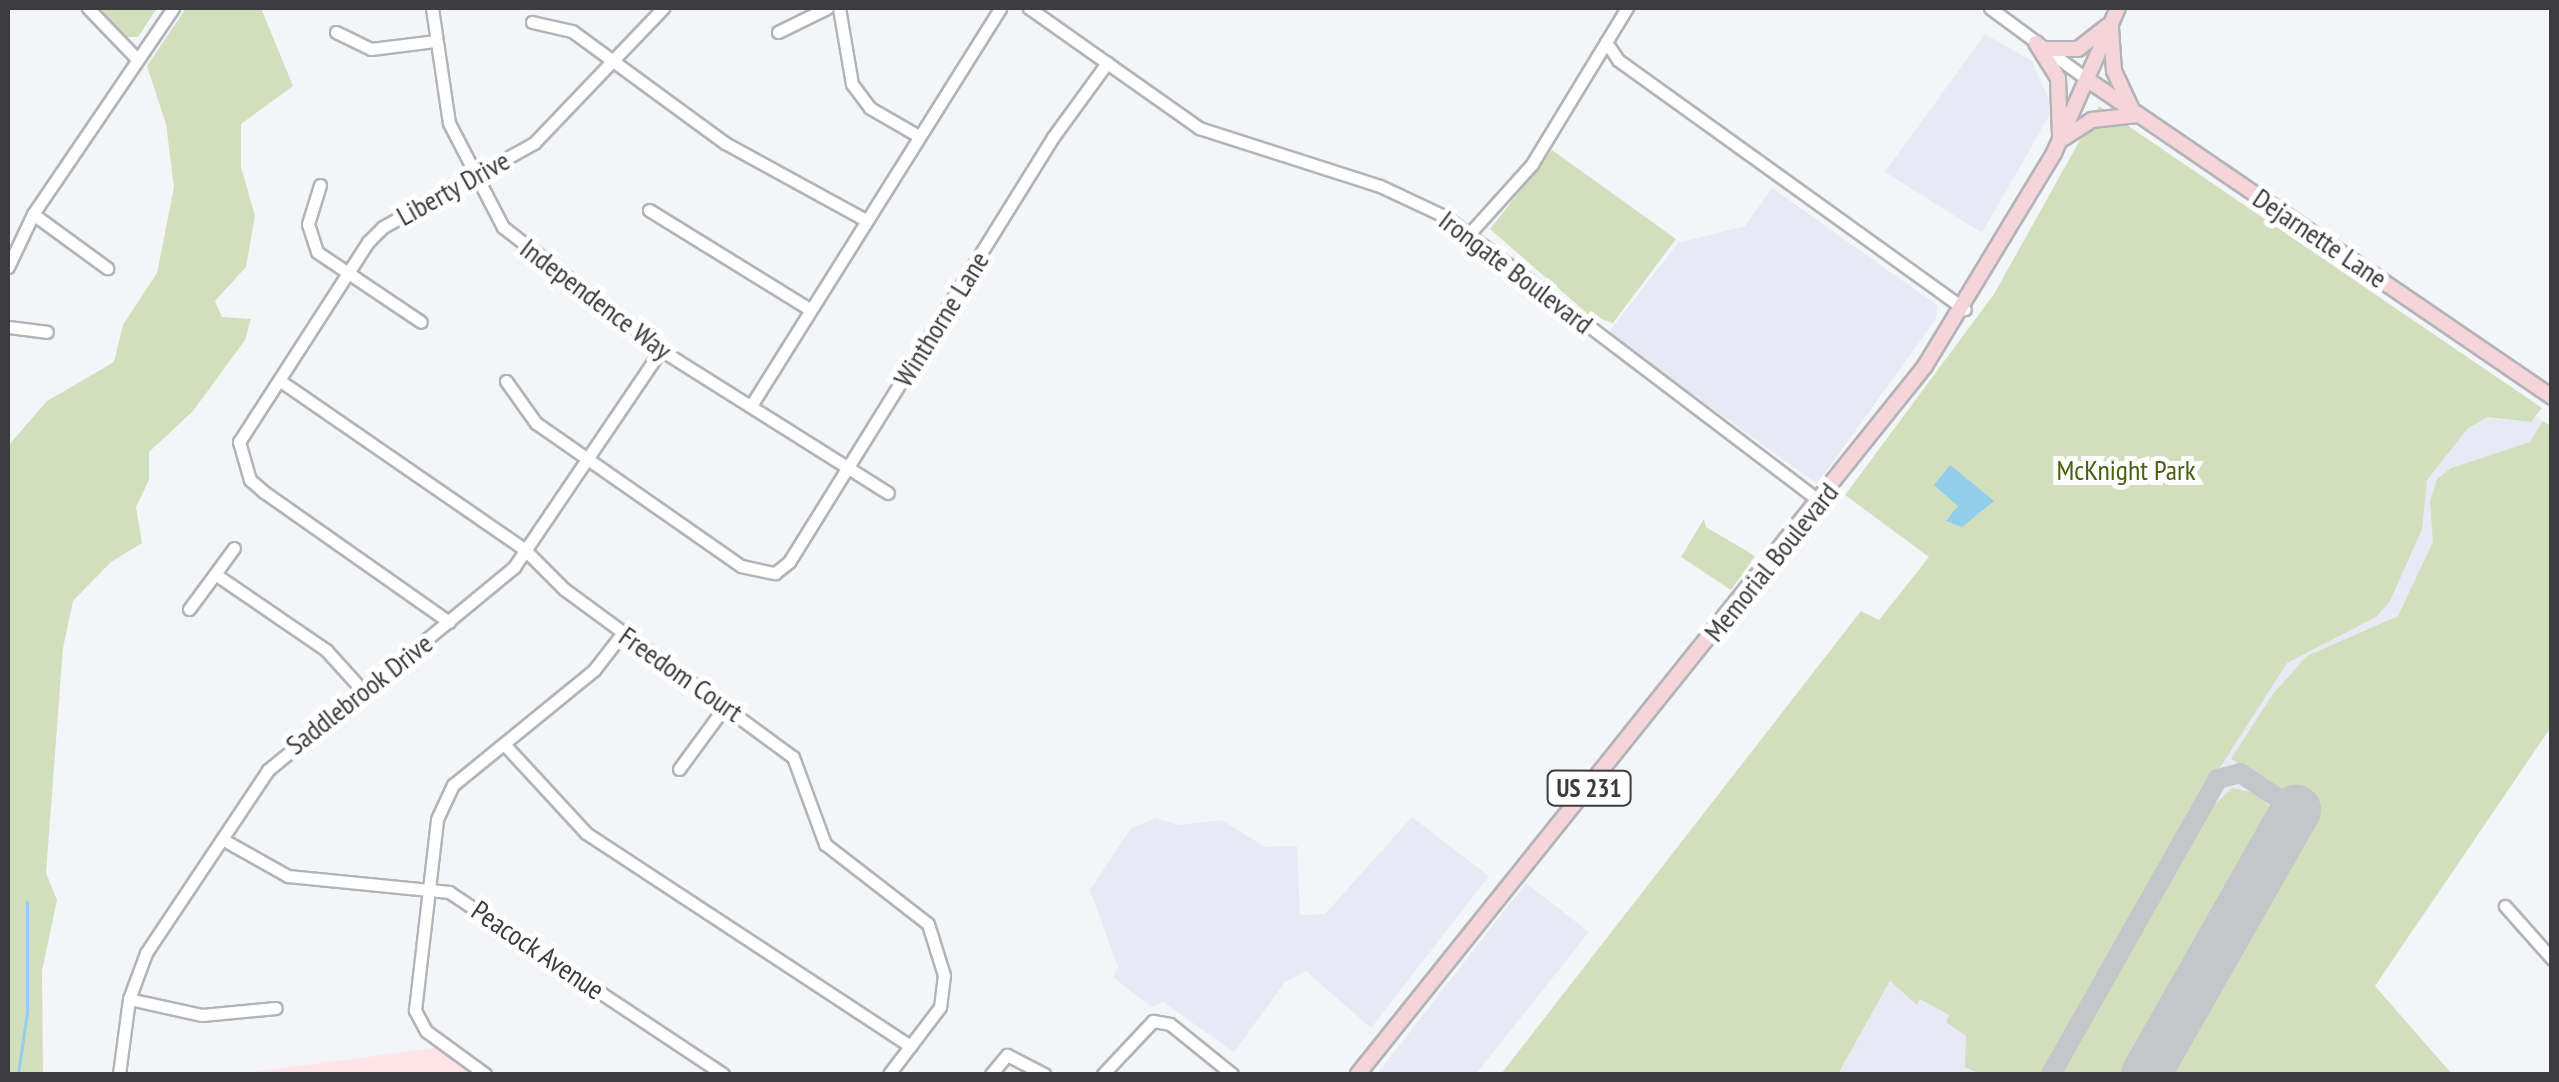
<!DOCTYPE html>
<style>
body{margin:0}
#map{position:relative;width:2559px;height:1082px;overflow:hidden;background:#f4f5f9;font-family:"PT Sans Narrow",sans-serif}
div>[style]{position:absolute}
.built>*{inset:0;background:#e8e9f4}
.education>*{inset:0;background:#fee3e7}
.green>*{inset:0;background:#d2dfbd}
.water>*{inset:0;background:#90ceeb}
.stream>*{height:2.5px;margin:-1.25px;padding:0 1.25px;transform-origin:1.25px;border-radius:1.25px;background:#90ceeb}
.taxiway>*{height:20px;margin:-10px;padding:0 10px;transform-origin:10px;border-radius:10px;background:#c5c6c9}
.runway>*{height:50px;margin:-25px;padding:0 25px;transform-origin:25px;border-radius:25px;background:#c5c6c9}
.roads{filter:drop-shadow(2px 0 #b3b4b8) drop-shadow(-2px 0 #b3b4b8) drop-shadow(0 2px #b3b4b8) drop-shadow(0 -2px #b3b4b8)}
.minor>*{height:11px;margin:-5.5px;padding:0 5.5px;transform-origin:5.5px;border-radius:5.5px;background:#fff}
.major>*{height:14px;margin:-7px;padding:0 7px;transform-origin:7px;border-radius:7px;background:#f5d5d9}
span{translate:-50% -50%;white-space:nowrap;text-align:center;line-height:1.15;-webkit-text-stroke:10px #fff;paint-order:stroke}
.shield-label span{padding:2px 8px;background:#fff;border:2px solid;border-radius:8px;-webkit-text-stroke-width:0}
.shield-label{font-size:25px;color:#3c3c3e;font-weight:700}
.street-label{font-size:28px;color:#3c3c3e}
.park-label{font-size:28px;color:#496010}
.frame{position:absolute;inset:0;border:10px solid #3c3c3e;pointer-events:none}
</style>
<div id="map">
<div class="built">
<div style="clip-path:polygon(1985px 34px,2032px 61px,2053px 109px,1982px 233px,1885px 172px)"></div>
<div style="clip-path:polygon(1772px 188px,1937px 305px,1936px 319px,1817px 484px,1608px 333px,1678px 243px,1745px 226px)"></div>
<div style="clip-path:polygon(2481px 381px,2551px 427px,2551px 727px,2313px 1074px,1838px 1074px,1890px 981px,1966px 1022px,2161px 813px)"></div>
<div style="clip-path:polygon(1412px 817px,1489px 876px,1371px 1028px,1306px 971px,1285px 982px,1234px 1052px,1163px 1002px,1151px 1007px,1113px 977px,1118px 967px,1090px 890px,1131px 828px,1156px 818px,1178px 825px,1222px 820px,1265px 847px,1297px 846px,1300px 915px,1325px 914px)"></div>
<div style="clip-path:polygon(1526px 883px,1589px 932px,1476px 1074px,1377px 1074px)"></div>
</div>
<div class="education">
<div style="clip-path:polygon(436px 1048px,472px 1074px,239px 1074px)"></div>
</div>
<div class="green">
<div style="clip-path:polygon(97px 8px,157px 8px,138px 37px,125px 37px)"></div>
<div style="clip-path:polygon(186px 8px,261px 8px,293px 86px,241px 124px,241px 167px,255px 216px,246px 267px,215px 301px,222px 317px,251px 319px,245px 340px,193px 411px,149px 452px,149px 480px,136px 507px,142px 543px,111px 562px,73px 601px,63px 648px,46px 873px,57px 900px,42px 971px,43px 1074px,8px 1074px,8px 446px,47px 401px,114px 362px,123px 325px,157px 273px,174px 187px,166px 124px,147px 66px)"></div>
<div style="clip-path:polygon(2099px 106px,2542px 408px,2531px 422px,2488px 417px,2468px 428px,2427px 480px,2422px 529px,2390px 601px,2376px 617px,2287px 663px,2189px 816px,2043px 1074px,1980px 1074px,1965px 1067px,1966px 1036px,1946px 1022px,1949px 1015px,1920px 999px,1917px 1005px,1890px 981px,1838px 1074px,1501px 1074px,1861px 611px,1879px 620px,1929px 557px,1845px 495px,1994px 294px)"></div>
<div style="clip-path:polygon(1552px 150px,1676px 239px,1613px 323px,1589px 315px,1490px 229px)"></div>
<div style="clip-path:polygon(2543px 421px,2552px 427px,2551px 727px,2375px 986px,2452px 1074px,2165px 1074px,2316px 809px,2231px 759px,2273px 694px,2307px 656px,2398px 616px,2433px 542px,2430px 502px,2437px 479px,2451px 468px,2530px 442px)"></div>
<div style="clip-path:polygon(1704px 519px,1706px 527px,1755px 556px,1731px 590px,1681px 557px)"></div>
<div style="clip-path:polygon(2232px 788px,2256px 793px,2274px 811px,2126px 1074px,2058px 1074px,2205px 814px)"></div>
</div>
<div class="water">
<div style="clip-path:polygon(1950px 465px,1994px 501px,1962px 527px,1946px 521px,1958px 506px,1934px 485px)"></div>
</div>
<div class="stream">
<div style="left:18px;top:1074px;width:63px;rotate:-81.7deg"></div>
<div style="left:27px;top:1012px;width:109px;rotate:-90deg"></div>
</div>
<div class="taxiway">
<div style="left:2051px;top:1074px;width:339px;rotate:-60.5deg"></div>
<div style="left:2218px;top:779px;width:23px;rotate:-15deg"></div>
<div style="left:2240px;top:773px;width:67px;rotate:33.5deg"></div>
</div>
<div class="runway">
<div style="left:2146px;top:1074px;width:304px;rotate:-60.4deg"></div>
</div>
<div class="roads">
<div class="minor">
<div style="left:88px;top:8px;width:71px;rotate:46.1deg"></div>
<div style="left:432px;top:8px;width:116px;rotate:81.6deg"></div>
<div style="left:449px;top:123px;width:117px;rotate:62.6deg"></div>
<div style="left:503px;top:227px;width:200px;rotate:37.9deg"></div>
<div style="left:661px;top:350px;width:268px;rotate:32.2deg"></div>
<div style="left:839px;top:8px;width:77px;rotate:80.3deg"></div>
<div style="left:852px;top:84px;width:30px;rotate:53deg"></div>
<div style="left:870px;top:108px;width:54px;rotate:29.9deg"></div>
<div style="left:1029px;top:8px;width:208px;rotate:35.2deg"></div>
<div style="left:1199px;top:128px;width:190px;rotate:17.8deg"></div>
<div style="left:1380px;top:186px;width:71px;rotate:25.1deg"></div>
<div style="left:1444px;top:216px;width:472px;rotate:37.2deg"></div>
<div style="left:1990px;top:8px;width:122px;rotate:36.3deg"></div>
<div style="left:532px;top:22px;width:41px;rotate:12.7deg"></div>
<div style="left:572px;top:31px;width:190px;rotate:36.2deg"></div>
<div style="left:725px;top:143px;width:158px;rotate:28.7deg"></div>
<div style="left:336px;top:32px;width:39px;rotate:26deg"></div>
<div style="left:371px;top:49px;width:64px;rotate:-7.1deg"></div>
<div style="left:778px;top:32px;width:55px;rotate:-26.1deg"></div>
<div style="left:1606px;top:42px;width:22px;rotate:56deg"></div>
<div style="left:1618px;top:60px;width:427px;rotate:35.7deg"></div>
<div style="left:320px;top:185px;width:41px;rotate:107.1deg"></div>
<div style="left:308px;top:224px;width:29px;rotate:72deg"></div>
<div style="left:317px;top:252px;width:125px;rotate:33.9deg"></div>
<div style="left:649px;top:210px;width:188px;rotate:31.7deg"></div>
<div style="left:33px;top:214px;width:92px;rotate:36.1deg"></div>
<div style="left:1469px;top:234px;width:94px;rotate:-48deg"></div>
<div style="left:1532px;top:164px;width:183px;rotate:-58.7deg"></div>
<div style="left:8px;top:267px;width:59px;rotate:-64.7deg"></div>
<div style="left:33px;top:214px;width:249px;rotate:-55.8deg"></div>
<div style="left:8px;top:327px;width:39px;rotate:7deg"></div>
<div style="left:279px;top:380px;width:299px;rotate:34.6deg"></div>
<div style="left:525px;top:550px;width:55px;rotate:45deg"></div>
<div style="left:564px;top:589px;width:284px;rotate:36.3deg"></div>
<div style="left:793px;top:757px;width:93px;rotate:69.8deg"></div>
<div style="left:825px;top:844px;width:130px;rotate:37.8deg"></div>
<div style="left:928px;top:924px;width:53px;rotate:72.6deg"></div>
<div style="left:944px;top:975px;width:32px;rotate:97deg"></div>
<div style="left:940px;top:1007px;width:84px;rotate:127.3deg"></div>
<div style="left:506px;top:381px;width:52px;rotate:54.5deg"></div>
<div style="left:536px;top:423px;width:250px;rotate:34.9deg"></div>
<div style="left:741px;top:566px;width:35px;rotate:12deg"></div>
<div style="left:775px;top:573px;width:18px;rotate:-38deg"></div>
<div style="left:789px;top:562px;width:500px;rotate:-58.15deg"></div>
<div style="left:1053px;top:137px;width:92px;rotate:-53.9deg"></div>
<div style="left:752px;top:404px;width:467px;rotate:-57.9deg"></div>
<div style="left:215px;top:574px;width:32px;rotate:-54deg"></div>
<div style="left:189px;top:609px;width:44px;rotate:-53.4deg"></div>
<div style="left:215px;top:574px;width:135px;rotate:34.4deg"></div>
<div style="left:326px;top:650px;width:57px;rotate:47.9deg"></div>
<div style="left:449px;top:622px;width:226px;rotate:-144.9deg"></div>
<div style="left:264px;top:492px;width:18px;rotate:-139deg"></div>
<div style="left:250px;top:480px;width:40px;rotate:-106deg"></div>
<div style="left:239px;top:442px;width:238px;rotate:-57.2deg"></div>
<div style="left:368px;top:242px;width:21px;rotate:-45deg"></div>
<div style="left:383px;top:227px;width:173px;rotate:-29.1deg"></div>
<div style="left:534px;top:143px;width:187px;rotate:-46.3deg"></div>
<div style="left:504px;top:744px;width:121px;rotate:47.3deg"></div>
<div style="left:586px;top:833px;width:388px;rotate:33.3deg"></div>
<div style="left:679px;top:769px;width:79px;rotate:-53.7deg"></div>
<div style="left:222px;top:839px;width:76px;rotate:29.3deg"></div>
<div style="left:288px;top:876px;width:162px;rotate:5.7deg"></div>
<div style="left:449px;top:892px;width:329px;rotate:33.6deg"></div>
<div style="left:2505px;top:906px;width:71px;rotate:48.4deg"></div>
<div style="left:129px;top:999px;width:75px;rotate:12.4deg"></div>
<div style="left:202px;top:1015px;width:74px;rotate:-5.4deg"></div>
<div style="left:119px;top:1074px;width:76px;rotate:-82.4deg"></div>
<div style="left:129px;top:999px;width:49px;rotate:-69.7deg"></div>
<div style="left:146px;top:953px;width:220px;rotate:-56.3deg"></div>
<div style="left:268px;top:770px;width:319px;rotate:-39.5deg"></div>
<div style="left:514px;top:567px;width:262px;rotate:-55.9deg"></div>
<div style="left:485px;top:1074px;width:73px;rotate:-143.9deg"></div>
<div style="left:426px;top:1031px;width:24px;rotate:-118deg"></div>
<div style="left:415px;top:1010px;width:192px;rotate:-83.4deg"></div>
<div style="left:437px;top:819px;width:38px;rotate:-65deg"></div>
<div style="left:453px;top:785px;width:182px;rotate:-39.2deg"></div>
<div style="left:594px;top:670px;width:46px;rotate:-52.1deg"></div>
<div style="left:991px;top:1074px;width:25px;rotate:-50deg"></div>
<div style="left:1007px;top:1055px;width:42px;rotate:27.2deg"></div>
<div style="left:1103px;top:1074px;width:73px;rotate:-46.7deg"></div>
<div style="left:1153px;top:1021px;width:17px;rotate:10deg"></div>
<div style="left:1170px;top:1024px;width:80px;rotate:38.9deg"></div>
</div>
<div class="major">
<div style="left:2111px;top:28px;width:43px;rotate:86deg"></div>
<div style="left:2114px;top:71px;width:40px;rotate:65deg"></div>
<div style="left:2036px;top:43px;width:41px;rotate:57.8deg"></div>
<div style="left:2058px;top:78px;width:57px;rotate:88deg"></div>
<div style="left:2045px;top:49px;width:33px"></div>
<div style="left:2078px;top:49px;width:37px;rotate:-38deg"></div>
<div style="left:2088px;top:80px;width:562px;rotate:34.34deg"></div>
<div style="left:2061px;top:140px;width:37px;rotate:-33deg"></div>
<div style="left:2092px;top:120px;width:46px;rotate:-6.2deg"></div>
<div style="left:1358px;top:1074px;width:907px;rotate:-51.31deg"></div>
<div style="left:1925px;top:366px;width:249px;rotate:-58.8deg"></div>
<div style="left:2054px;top:153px;width:158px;rotate:-66.2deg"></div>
</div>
</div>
<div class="shield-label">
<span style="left:1589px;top:788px">US 231</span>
</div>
<div class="street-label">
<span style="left:453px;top:188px;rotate:-29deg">Liberty Drive</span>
<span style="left:2320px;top:238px;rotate:34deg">Dejarnette Lane</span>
<span style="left:1516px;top:272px;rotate:37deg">Irongate Boulevard</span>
<span style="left:596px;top:299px;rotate:37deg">Independence Way</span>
<span style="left:941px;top:319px;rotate:-58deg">Winthorne Lane</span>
<span style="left:1771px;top:562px;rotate:-51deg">Memorial Boulevard</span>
<span style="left:681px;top:674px;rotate:35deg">Freedom Court</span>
<span style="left:359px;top:694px;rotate:-38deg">Saddlebrook Drive</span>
<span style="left:538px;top:950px;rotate:34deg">Peacock Avenue</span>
</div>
<div class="park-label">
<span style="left:2126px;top:470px">McKnight Park</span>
</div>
<div class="frame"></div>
</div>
